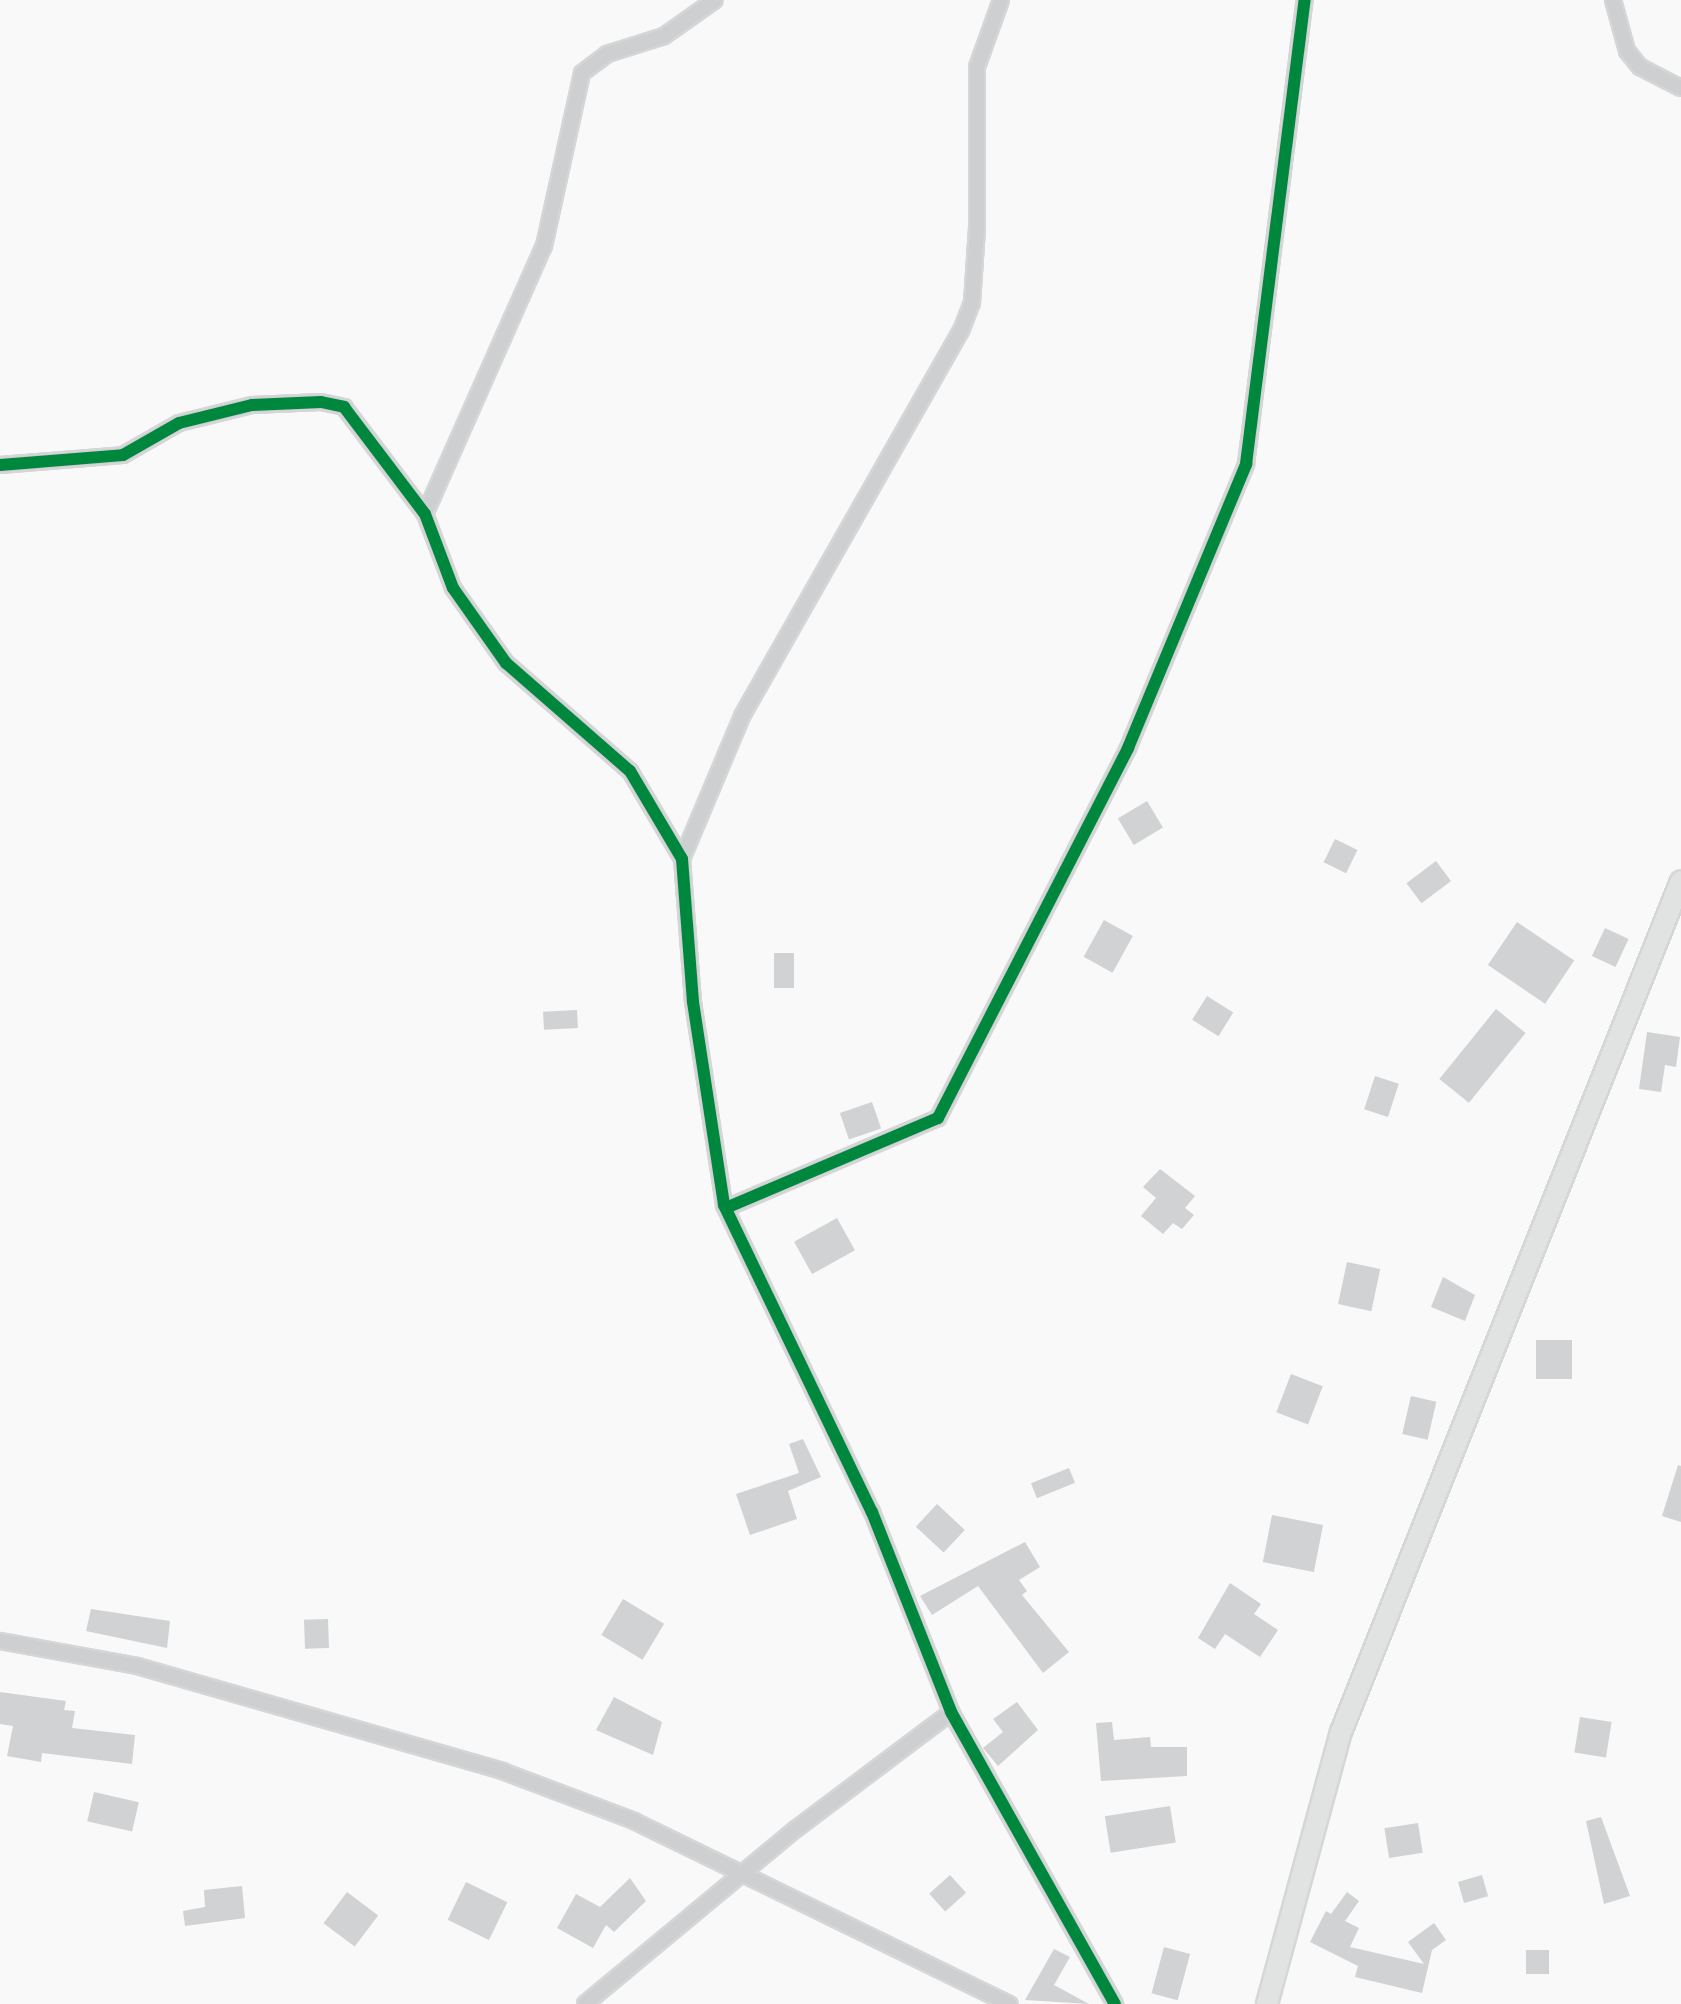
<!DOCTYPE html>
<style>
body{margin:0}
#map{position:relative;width:1681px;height:2004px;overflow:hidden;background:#f9f9f9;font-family:Roboto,sans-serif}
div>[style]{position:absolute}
.building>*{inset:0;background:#d0d2d3;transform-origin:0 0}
.roads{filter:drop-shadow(2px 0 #d5d6d7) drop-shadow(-2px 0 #d5d6d7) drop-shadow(0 2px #d5d6d7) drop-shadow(0 -2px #d5d6d7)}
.street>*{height:14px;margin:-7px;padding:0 7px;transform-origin:7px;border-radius:7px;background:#cecfd0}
.secondary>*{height:20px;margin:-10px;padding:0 10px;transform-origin:10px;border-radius:10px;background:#e1e2e2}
.cycleway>*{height:12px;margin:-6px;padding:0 6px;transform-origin:6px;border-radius:6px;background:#00873e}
span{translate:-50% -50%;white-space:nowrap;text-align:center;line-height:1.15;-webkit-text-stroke:10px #fff;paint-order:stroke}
</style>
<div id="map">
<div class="building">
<div style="left:1147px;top:801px;width:31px;height:34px;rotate:59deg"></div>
<div style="left:1335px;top:839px;width:25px;height:26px;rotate:26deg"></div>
<div style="left:1436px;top:861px;width:25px;height:37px;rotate:53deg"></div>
<div style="left:1104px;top:920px;width:33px;height:42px;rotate:29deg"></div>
<div style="left:1517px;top:922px;width:69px;height:52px;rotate:34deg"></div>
<div style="left:1605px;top:928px;width:26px;height:31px;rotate:25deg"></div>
<div style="left:774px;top:953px;width:20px;height:35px"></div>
<div style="left:1207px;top:996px;width:31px;height:28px;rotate:32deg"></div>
<div style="left:1496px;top:1009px;width:38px;height:90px;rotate:39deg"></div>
<div style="left:577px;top:1010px;width:18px;height:34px;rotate:87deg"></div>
<div style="clip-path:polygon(1647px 1032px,1680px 1037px,1676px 1067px,1665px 1065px,1661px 1092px,1639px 1089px)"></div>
<div style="left:1375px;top:1076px;width:25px;height:35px;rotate:18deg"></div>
<div style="left:872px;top:1102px;width:28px;height:34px;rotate:71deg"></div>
<div style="clip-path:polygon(1160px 1169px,1195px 1196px,1185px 1208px,1194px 1215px,1182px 1229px,1173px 1223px,1163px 1234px,1141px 1216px,1156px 1198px,1143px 1187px)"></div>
<div style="left:837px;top:1218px;width:37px;height:49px;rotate:61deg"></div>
<div style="left:1347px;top:1262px;width:34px;height:43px;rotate:12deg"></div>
<div style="clip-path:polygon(1443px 1277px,1475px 1295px,1465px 1321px,1431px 1307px)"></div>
<div style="left:1536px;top:1340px;width:36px;height:39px"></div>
<div style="left:1291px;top:1374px;width:34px;height:41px;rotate:21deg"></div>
<div style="left:1411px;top:1396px;width:26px;height:39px;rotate:13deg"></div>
<div style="clip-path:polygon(803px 1439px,821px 1477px,788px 1491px,797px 1519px,750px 1535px,736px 1494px,799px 1473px,789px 1444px)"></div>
<div style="clip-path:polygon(1678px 1465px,1681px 1466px,1681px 1522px,1662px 1516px)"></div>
<div style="left:1069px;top:1468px;width:16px;height:41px;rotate:68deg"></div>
<div style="left:937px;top:1504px;width:38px;height:31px;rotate:43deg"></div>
<div style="left:1272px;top:1515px;width:52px;height:48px;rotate:11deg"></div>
<div style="clip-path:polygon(1025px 1542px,1040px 1567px,1019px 1580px,1027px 1591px,1022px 1595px,1069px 1652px,1043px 1673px,978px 1586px,932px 1615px,920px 1596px)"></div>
<div style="clip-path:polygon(1230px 1583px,1261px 1604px,1254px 1614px,1278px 1630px,1260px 1657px,1225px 1634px,1215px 1649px,1198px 1638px)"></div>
<div style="left:623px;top:1599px;width:48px;height:42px;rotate:31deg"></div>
<div style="clip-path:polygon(91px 1609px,170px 1621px,167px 1648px,86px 1631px)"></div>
<div style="left:328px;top:1619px;width:29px;height:24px;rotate:88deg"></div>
<div style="clip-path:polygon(0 1692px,66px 1701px,64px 1710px,75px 1711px,72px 1728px,135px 1735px,132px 1764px,42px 1753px,41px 1762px,7px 1756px,13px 1726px,0 1724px)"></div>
<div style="clip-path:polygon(614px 1697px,662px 1722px,653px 1755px,596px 1730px)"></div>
<div style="clip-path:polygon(1017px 1702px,1038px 1730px,998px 1766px,983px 1748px,1003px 1732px,993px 1719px)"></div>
<div style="left:1580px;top:1717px;width:32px;height:36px;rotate:9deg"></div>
<div style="clip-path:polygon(1112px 1722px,1114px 1740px,1150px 1737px,1151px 1747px,1187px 1747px,1187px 1776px,1101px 1781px,1096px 1723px)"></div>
<div style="left:94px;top:1792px;width:46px;height:30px;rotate:13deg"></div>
<div style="left:1170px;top:1806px;width:37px;height:66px;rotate:81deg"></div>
<div style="clip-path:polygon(1601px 1817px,1630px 1896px,1604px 1904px,1586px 1821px)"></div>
<div style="left:1418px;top:1823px;width:30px;height:34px;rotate:81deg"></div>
<div style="left:950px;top:1875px;width:24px;height:28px;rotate:48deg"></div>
<div style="left:1482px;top:1875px;width:22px;height:25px;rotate:74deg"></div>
<div style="clip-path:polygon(630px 1878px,646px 1901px,614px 1932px,606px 1925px,593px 1948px,557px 1928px,576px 1894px,600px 1907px)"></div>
<div style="left:466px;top:1882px;width:46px;height:42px;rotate:26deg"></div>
<div style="clip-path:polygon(242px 1886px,245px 1918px,185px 1926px,183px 1911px,205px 1907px,204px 1890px)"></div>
<div style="left:347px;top:1892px;width:39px;height:39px;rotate:37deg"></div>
<div style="clip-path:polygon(1347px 1892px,1359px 1901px,1345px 1921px,1359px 1928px,1350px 1947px,1424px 1964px,1408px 1942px,1434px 1923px,1446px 1940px,1432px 1950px,1422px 1993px,1355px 1977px,1358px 1966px,1310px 1942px,1326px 1911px,1331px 1914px)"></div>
<div style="left:1164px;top:1947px;width:27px;height:48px;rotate:15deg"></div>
<div style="clip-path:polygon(1054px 1949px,1070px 1957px,1054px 1985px,1089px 2004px,1025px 2000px)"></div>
<div style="left:1526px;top:1950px;width:23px;height:24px"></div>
</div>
<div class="roads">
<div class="street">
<div style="left:1613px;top:0;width:53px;rotate:74.6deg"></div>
<div style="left:1627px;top:51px;width:21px;rotate:51deg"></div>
<div style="left:1640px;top:67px;width:46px;rotate:27.1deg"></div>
<div style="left:0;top:465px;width:123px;rotate:-4.6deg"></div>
<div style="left:123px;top:455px;width:64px;rotate:-29.7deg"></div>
<div style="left:179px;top:423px;width:75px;rotate:-13.9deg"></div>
<div style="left:252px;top:405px;width:69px;rotate:-2.5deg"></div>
<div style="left:321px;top:402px;width:24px;rotate:12deg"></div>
<div style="left:344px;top:407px;width:134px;rotate:52.9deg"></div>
<div style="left:425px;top:514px;width:79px;rotate:69.3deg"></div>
<div style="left:453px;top:588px;width:92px;rotate:54.8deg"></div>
<div style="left:506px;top:663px;width:164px;rotate:41.1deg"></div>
<div style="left:630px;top:771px;width:102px;rotate:59.4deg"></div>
<div style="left:682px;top:859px;width:143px;rotate:85.6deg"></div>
<div style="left:693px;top:1002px;width:205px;rotate:81.3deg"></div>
<div style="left:724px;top:1205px;width:341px;rotate:64.3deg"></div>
<div style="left:872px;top:1512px;width:215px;rotate:68.4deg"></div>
<div style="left:951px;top:1712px;width:335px;rotate:60.7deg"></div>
<div style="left:425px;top:514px;width:293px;rotate:-66.1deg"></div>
<div style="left:544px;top:246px;width:177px;rotate:-77.6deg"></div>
<div style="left:582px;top:73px;width:31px;rotate:-37deg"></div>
<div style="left:607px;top:54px;width:60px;rotate:-17.5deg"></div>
<div style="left:664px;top:36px;width:62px;rotate:-35.2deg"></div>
<div style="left:682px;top:859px;width:155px;rotate:-67.2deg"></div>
<div style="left:742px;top:716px;width:443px;rotate:-60.4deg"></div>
<div style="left:961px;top:331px;width:30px;rotate:-69deg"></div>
<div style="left:972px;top:303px;width:75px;rotate:-86.2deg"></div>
<div style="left:977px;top:228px;width:161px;rotate:-90deg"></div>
<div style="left:977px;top:67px;width:71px;rotate:-70.3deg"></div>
<div style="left:726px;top:1208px;width:230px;rotate:-23deg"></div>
<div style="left:938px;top:1118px;width:416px;rotate:-62.8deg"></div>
<div style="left:1128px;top:748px;width:308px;rotate:-67.4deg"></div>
<div style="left:1246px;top:464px;width:468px;rotate:-82.8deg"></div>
<div style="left:0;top:1641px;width:139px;rotate:10.3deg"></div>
<div style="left:137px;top:1666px;width:380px;rotate:16deg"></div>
<div style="left:502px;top:1771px;width:141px;rotate:20.7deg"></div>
<div style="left:634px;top:1821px;width:418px;rotate:26deg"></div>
<div style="left:585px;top:2004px;width:274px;rotate:-39.7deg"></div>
<div style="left:796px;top:1829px;width:194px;rotate:-37deg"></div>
</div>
<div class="secondary">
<div style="left:1267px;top:2004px;width:282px;rotate:-74.8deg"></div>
<div style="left:1341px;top:1732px;width:916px;rotate:-68.22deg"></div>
</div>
</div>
<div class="cycleway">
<div style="left:0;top:465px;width:123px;rotate:-4.6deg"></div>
<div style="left:123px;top:455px;width:64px;rotate:-29.7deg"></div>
<div style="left:179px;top:423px;width:75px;rotate:-13.9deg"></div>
<div style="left:252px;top:405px;width:69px;rotate:-2.5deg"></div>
<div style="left:321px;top:402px;width:24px;rotate:12deg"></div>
<div style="left:344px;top:407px;width:134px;rotate:52.9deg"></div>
<div style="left:425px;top:514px;width:79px;rotate:69.3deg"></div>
<div style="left:453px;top:588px;width:92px;rotate:54.8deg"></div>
<div style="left:506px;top:663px;width:164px;rotate:41.1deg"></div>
<div style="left:630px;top:771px;width:102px;rotate:59.4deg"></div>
<div style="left:682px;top:859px;width:143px;rotate:85.6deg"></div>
<div style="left:693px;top:1002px;width:205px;rotate:81.3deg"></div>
<div style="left:724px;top:1205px;width:341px;rotate:64.3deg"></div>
<div style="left:872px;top:1512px;width:215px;rotate:68.4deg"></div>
<div style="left:951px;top:1712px;width:335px;rotate:60.7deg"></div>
<div style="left:726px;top:1208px;width:230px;rotate:-23deg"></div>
<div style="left:938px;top:1118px;width:416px;rotate:-62.8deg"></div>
<div style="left:1128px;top:748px;width:308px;rotate:-67.4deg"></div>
<div style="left:1246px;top:464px;width:468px;rotate:-82.8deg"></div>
</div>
</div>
